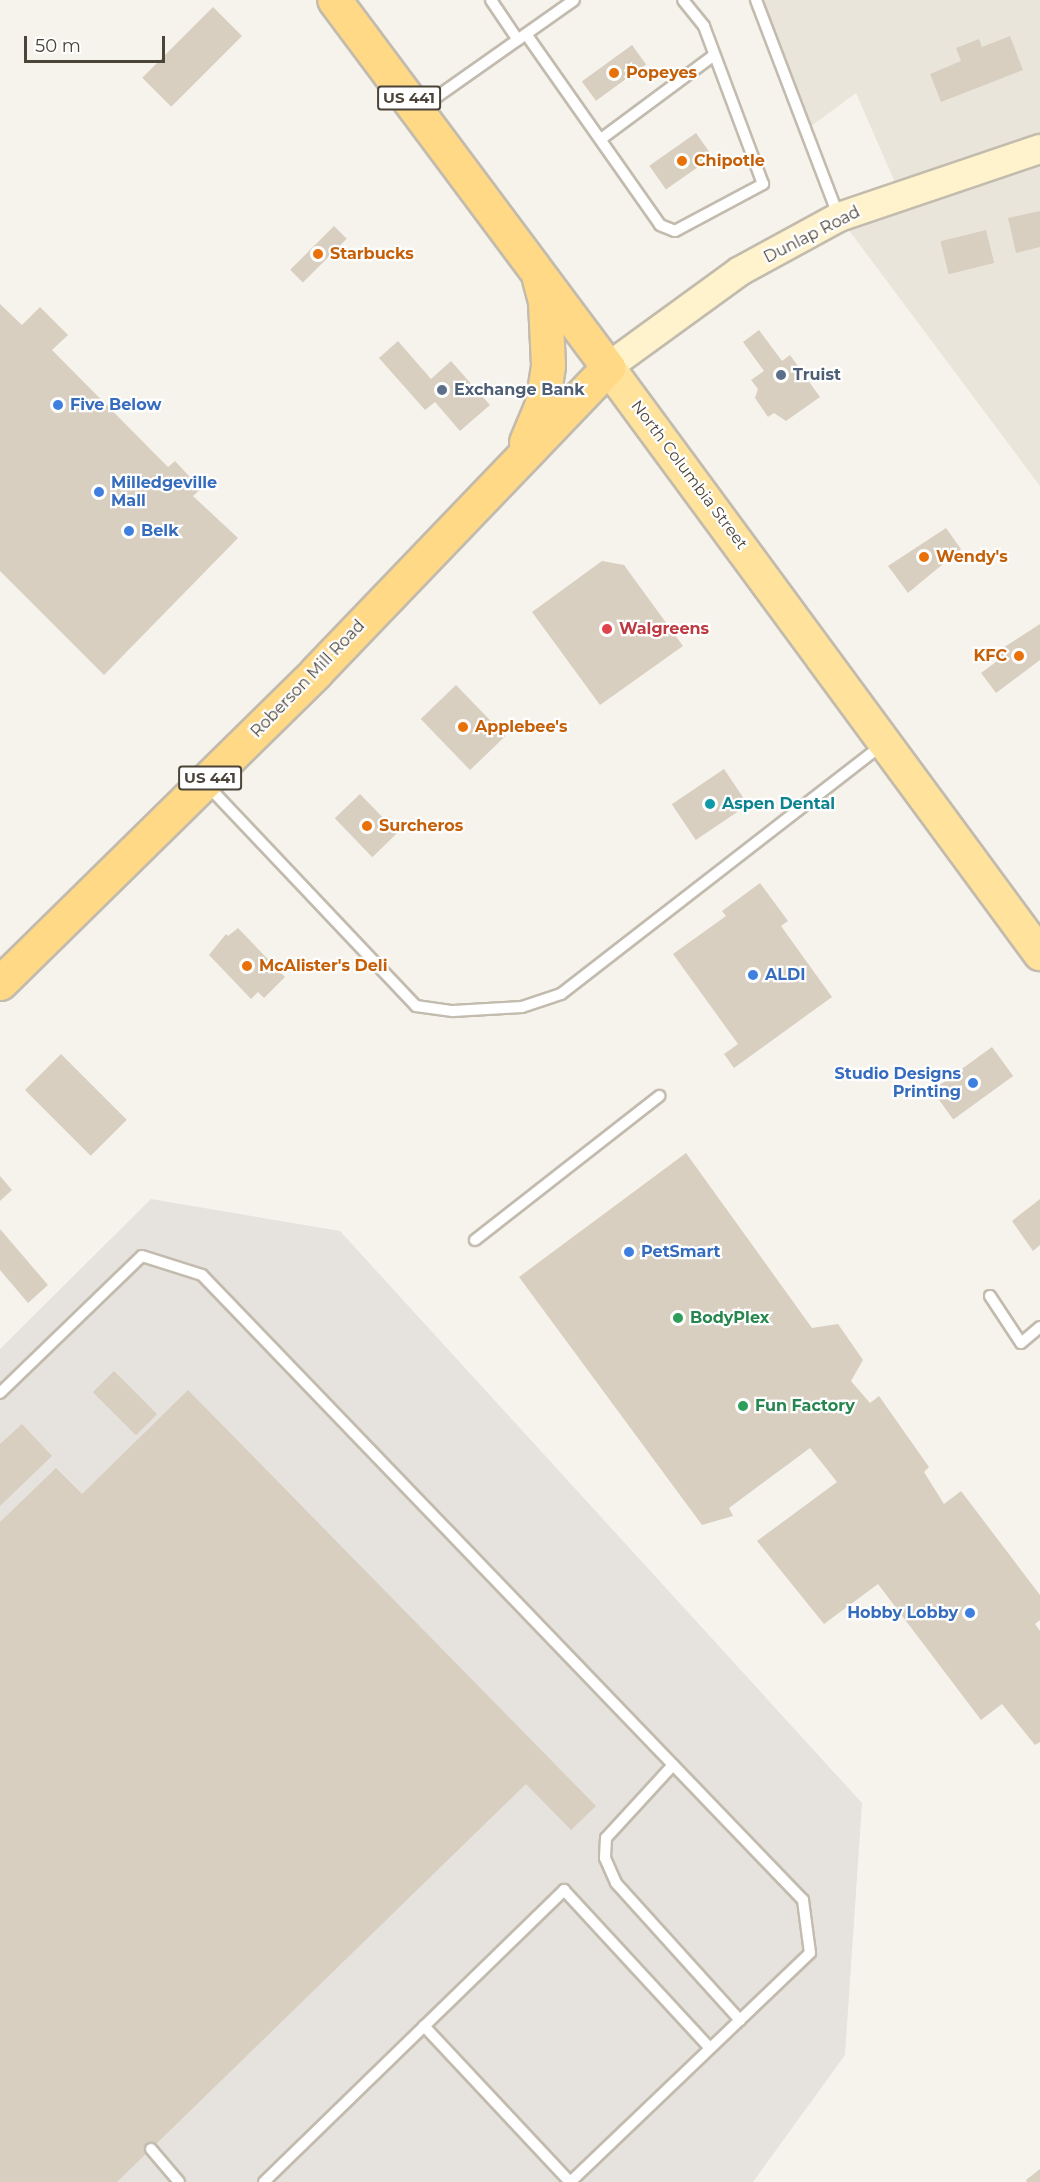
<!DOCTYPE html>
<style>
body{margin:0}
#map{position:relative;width:1040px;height:2182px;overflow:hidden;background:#f6f3ec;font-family:Montserrat,sans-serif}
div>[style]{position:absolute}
.residential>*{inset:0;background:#eae5da}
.industrial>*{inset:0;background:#e6e2dd}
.building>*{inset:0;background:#d8cfc1;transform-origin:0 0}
.roads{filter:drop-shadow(2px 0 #c2bbae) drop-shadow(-2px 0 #c2bbae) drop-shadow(0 2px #c2bbae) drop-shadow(0 -2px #c2bbae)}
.service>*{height:10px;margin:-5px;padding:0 5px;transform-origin:5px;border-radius:5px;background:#fff}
.secondary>*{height:28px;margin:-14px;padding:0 14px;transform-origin:14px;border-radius:14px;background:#fff3cd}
.primary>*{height:32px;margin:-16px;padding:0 16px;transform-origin:16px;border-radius:16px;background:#ffe39c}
.trunk>*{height:33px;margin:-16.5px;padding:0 16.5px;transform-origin:16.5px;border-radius:16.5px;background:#ffd985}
.dots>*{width:16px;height:16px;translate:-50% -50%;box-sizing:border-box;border:3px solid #fff;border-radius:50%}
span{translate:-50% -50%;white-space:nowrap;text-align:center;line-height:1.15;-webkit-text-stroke:4.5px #fff;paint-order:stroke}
.shield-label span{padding:2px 4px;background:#fff;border:2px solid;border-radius:4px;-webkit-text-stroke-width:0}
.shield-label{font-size:15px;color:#4b4439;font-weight:700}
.food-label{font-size:16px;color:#c56008;font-weight:700}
.left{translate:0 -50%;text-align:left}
.right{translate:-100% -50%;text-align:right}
.street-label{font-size:16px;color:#4b4439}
.service-label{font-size:16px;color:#4e5e75;font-weight:700}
.shop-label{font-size:16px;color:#366cbe;font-weight:700}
.health-label{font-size:16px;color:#be3a42;font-weight:700}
.culture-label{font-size:16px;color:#0d838f;font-weight:700}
.leisure-label{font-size:16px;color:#27864d;font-weight:700}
.scale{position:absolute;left:24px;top:36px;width:141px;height:27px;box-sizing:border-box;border:3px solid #4b4439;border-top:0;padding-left:8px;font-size:18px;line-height:21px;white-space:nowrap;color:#4b4439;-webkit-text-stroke:4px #fff;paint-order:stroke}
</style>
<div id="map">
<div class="residential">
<div style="clip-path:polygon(756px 0,1040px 0,1040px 486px,839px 217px,900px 194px,856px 93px,806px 130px)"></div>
</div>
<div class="industrial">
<div style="clip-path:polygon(151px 1199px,340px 1231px,862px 1803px,845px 2055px,753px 2182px,0 2182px,0 1349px)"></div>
</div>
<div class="building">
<div style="left:213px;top:7px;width:41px;height:100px;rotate:45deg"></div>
<div style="clip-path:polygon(1010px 36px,1023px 70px,941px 102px,930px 74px,961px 61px,956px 48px,979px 39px,982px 47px)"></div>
<div style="left:632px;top:45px;width:24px;height:62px;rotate:54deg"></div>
<div style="left:696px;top:133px;width:29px;height:57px;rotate:55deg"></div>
<div style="clip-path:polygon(1040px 211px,1040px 247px,1016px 253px,1008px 218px)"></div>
<div style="left:334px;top:226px;width:18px;height:62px;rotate:45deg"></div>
<div style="left:986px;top:230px;width:34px;height:47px;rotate:76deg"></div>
<div style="clip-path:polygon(0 304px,22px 325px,40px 307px,68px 335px,52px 350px,168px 467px,175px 461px,201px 489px,193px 496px,238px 538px,104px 675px,0 571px)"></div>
<div style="clip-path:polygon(759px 330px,782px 361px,790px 355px,820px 397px,786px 421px,774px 413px,768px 417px,755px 398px,758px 389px,751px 380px,764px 371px,743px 342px)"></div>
<div style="clip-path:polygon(398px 341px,431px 379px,451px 361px,490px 405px,460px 431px,435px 402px,425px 410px,379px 358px)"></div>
<div style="clip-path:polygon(946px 528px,961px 549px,908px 593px,888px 566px)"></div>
<div style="clip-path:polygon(602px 561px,624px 565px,683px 646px,600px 705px,532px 612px)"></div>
<div style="clip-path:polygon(1040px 624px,1040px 660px,996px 693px,981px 673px,1000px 659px,995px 653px)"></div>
<div style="left:456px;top:685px;width:71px;height:49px;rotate:46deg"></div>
<div style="left:724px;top:769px;width:43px;height:63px;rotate:56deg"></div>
<div style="left:360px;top:794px;width:54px;height:35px;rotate:46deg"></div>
<div style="clip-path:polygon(760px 883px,788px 921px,781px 926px,832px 997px,734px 1068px,724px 1054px,738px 1044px,673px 954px,726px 916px,722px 911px)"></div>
<div style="clip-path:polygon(238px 928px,285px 977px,264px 998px,258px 992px,251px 999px,209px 955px,226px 934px,228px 936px)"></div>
<div style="left:992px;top:1047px;width:36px;height:74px;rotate:54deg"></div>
<div style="left:61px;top:1054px;width:93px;height:51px;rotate:45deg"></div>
<div style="clip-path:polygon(686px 1153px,812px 1328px,838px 1324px,863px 1360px,851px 1381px,870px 1403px,879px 1396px,929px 1467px,924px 1472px,944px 1504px,961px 1491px,1040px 1595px,1040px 1620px,1035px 1624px,1040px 1631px,1040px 1742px,1035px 1745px,1002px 1704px,981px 1720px,878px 1584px,824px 1624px,757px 1541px,837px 1482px,810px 1448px,729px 1508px,733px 1516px,702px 1525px,519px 1277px)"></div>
<div style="clip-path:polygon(0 1176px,12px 1190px,0 1201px)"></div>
<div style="clip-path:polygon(1040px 1199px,1040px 1245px,1033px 1251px,1012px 1221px)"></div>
<div style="clip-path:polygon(0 1229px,48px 1285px,28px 1303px,0 1270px)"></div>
<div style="left:114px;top:1371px;width:61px;height:30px;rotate:45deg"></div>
<div style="clip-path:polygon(188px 1390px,596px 1806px,571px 1830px,526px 1784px,117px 2182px,0 2182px,0 1522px,56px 1468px,82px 1494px)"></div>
<div style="clip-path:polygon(22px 1424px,52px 1456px,0 1506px,0 1444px)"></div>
<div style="clip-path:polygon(1040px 2169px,1040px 2182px,1027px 2182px,1026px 2180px)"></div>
</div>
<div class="roads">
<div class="service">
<div style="left:491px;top:0;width:48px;rotate:56deg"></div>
<div style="left:756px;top:0;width:232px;rotate:69.1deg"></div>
<div style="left:526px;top:34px;width:233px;rotate:54.9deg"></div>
<div style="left:660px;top:225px;width:16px;rotate:22deg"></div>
<div style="left:675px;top:231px;width:100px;rotate:-28.1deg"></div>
<div style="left:763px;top:184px;width:169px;rotate:-110.5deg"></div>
<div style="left:704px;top:26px;width:33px;rotate:-129deg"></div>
<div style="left:421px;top:108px;width:187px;rotate:-35.2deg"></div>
<div style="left:601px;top:139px;width:141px;rotate:-36.6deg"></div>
<div style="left:207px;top:785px;width:304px;rotate:46.6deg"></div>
<div style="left:416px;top:1006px;width:37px;rotate:8deg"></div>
<div style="left:453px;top:1011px;width:69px;rotate:-3.3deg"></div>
<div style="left:522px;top:1007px;width:41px;rotate:-18.4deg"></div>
<div style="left:561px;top:994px;width:406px;rotate:-37.8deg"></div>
<div style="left:475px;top:1240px;width:234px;rotate:-38deg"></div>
<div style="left:990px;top:1296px;width:56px;rotate:56.6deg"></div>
<div style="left:1021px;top:1343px;width:25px;rotate:-40deg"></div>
<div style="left:0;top:1393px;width:197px;rotate:-44deg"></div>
<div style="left:142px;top:1256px;width:63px;rotate:17.6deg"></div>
<div style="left:202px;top:1275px;width:867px;rotate:46.12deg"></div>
<div style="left:803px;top:1900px;width:53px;rotate:82.5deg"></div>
<div style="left:810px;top:1953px;width:332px;rotate:136.3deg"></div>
<div style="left:673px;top:1765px;width:99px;rotate:132.5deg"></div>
<div style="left:606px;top:1838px;width:20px;rotate:93deg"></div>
<div style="left:605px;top:1858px;width:27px;rotate:66deg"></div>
<div style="left:616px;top:1883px;width:185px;rotate:47.9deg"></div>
<div style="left:424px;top:2026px;width:214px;rotate:46.9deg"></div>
<div style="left:151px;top:2149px;width:43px;rotate:49.7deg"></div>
<div style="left:264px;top:2182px;width:419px;rotate:-44.2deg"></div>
<div style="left:564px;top:1890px;width:215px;rotate:47.3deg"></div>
</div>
<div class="secondary">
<div style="left:608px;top:367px;width:163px;rotate:-36deg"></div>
<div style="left:740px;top:271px;width:113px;rotate:-28.6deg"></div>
<div style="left:839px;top:217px;width:212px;rotate:-18.7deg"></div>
</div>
<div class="primary">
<div style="left:608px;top:367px;width:729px;rotate:53.65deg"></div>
</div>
<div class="trunk">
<div style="left:526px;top:442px;width:41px;rotate:-67.2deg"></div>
<div style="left:542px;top:404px;width:39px;rotate:-81deg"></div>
<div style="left:548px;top:365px;width:64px;rotate:-92.7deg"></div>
<div style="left:545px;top:301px;width:23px;rotate:-105deg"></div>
<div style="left:0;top:983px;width:443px;rotate:-44.5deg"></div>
<div style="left:316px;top:672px;width:422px;rotate:-46.2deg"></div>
<div style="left:608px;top:367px;width:458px;rotate:-126.7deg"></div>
</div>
</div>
<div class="dots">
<div style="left:614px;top:73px;background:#e8710a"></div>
<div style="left:682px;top:161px;background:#e8710a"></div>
<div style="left:318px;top:254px;background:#e8710a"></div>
<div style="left:781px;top:375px;background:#5c6f8a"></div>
<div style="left:442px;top:390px;background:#5c6f8a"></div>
<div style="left:58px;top:405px;background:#3f7fe0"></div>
<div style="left:99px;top:492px;background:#3f7fe0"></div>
<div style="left:129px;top:531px;background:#3f7fe0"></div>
<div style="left:924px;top:557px;background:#e8710a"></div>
<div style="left:607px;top:629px;background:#e0444e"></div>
<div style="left:1019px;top:656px;background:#e8710a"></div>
<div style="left:463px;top:727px;background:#e8710a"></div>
<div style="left:710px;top:804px;background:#0f9aa8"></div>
<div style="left:367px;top:826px;background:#e8710a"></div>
<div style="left:247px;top:966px;background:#e8710a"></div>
<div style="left:753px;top:975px;background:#3f7fe0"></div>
<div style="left:973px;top:1083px;background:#3f7fe0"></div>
<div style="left:629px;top:1252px;background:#3f7fe0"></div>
<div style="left:678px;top:1318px;background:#2e9e5b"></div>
<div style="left:743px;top:1406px;background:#2e9e5b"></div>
<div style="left:970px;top:1613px;background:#3f7fe0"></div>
</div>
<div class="shield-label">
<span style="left:409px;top:98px">US 441</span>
<span style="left:210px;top:778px">US 441</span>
</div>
<div class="food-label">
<span class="left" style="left:626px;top:73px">Popeyes</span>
<span class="left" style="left:694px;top:161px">Chipotle</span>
<span class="left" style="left:330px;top:254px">Starbucks</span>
<span class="left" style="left:936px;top:557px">Wendy's</span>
<span class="right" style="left:1007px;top:656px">KFC</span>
<span class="left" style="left:475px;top:727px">Applebee's</span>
<span class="left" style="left:379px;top:826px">Surcheros</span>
<span class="left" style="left:259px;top:966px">McAlister's Deli</span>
</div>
<div class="street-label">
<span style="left:812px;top:235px;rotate:-27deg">Dunlap Road</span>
<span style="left:689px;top:475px;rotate:53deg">North Columbia Street</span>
<span style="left:308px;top:679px;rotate:-46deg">Roberson Mill Road</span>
</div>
<div class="service-label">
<span class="left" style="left:793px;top:375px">Truist</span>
<span class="left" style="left:454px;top:390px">Exchange Bank</span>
</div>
<div class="shop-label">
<span class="left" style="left:70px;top:405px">Five Below</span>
<span class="left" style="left:111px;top:492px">Milledgeville<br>Mall</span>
<span class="left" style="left:141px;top:531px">Belk</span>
<span class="left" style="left:765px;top:975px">ALDI</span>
<span class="right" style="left:961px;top:1083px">Studio Designs<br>Printing</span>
<span class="left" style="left:641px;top:1252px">PetSmart</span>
<span class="right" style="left:958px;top:1613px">Hobby Lobby</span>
</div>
<div class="health-label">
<span class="left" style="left:619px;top:629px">Walgreens</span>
</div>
<div class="culture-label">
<span class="left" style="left:722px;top:804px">Aspen Dental</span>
</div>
<div class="leisure-label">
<span class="left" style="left:690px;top:1318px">BodyPlex</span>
<span class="left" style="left:755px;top:1406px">Fun Factory</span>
</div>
<div class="scale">50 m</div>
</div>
